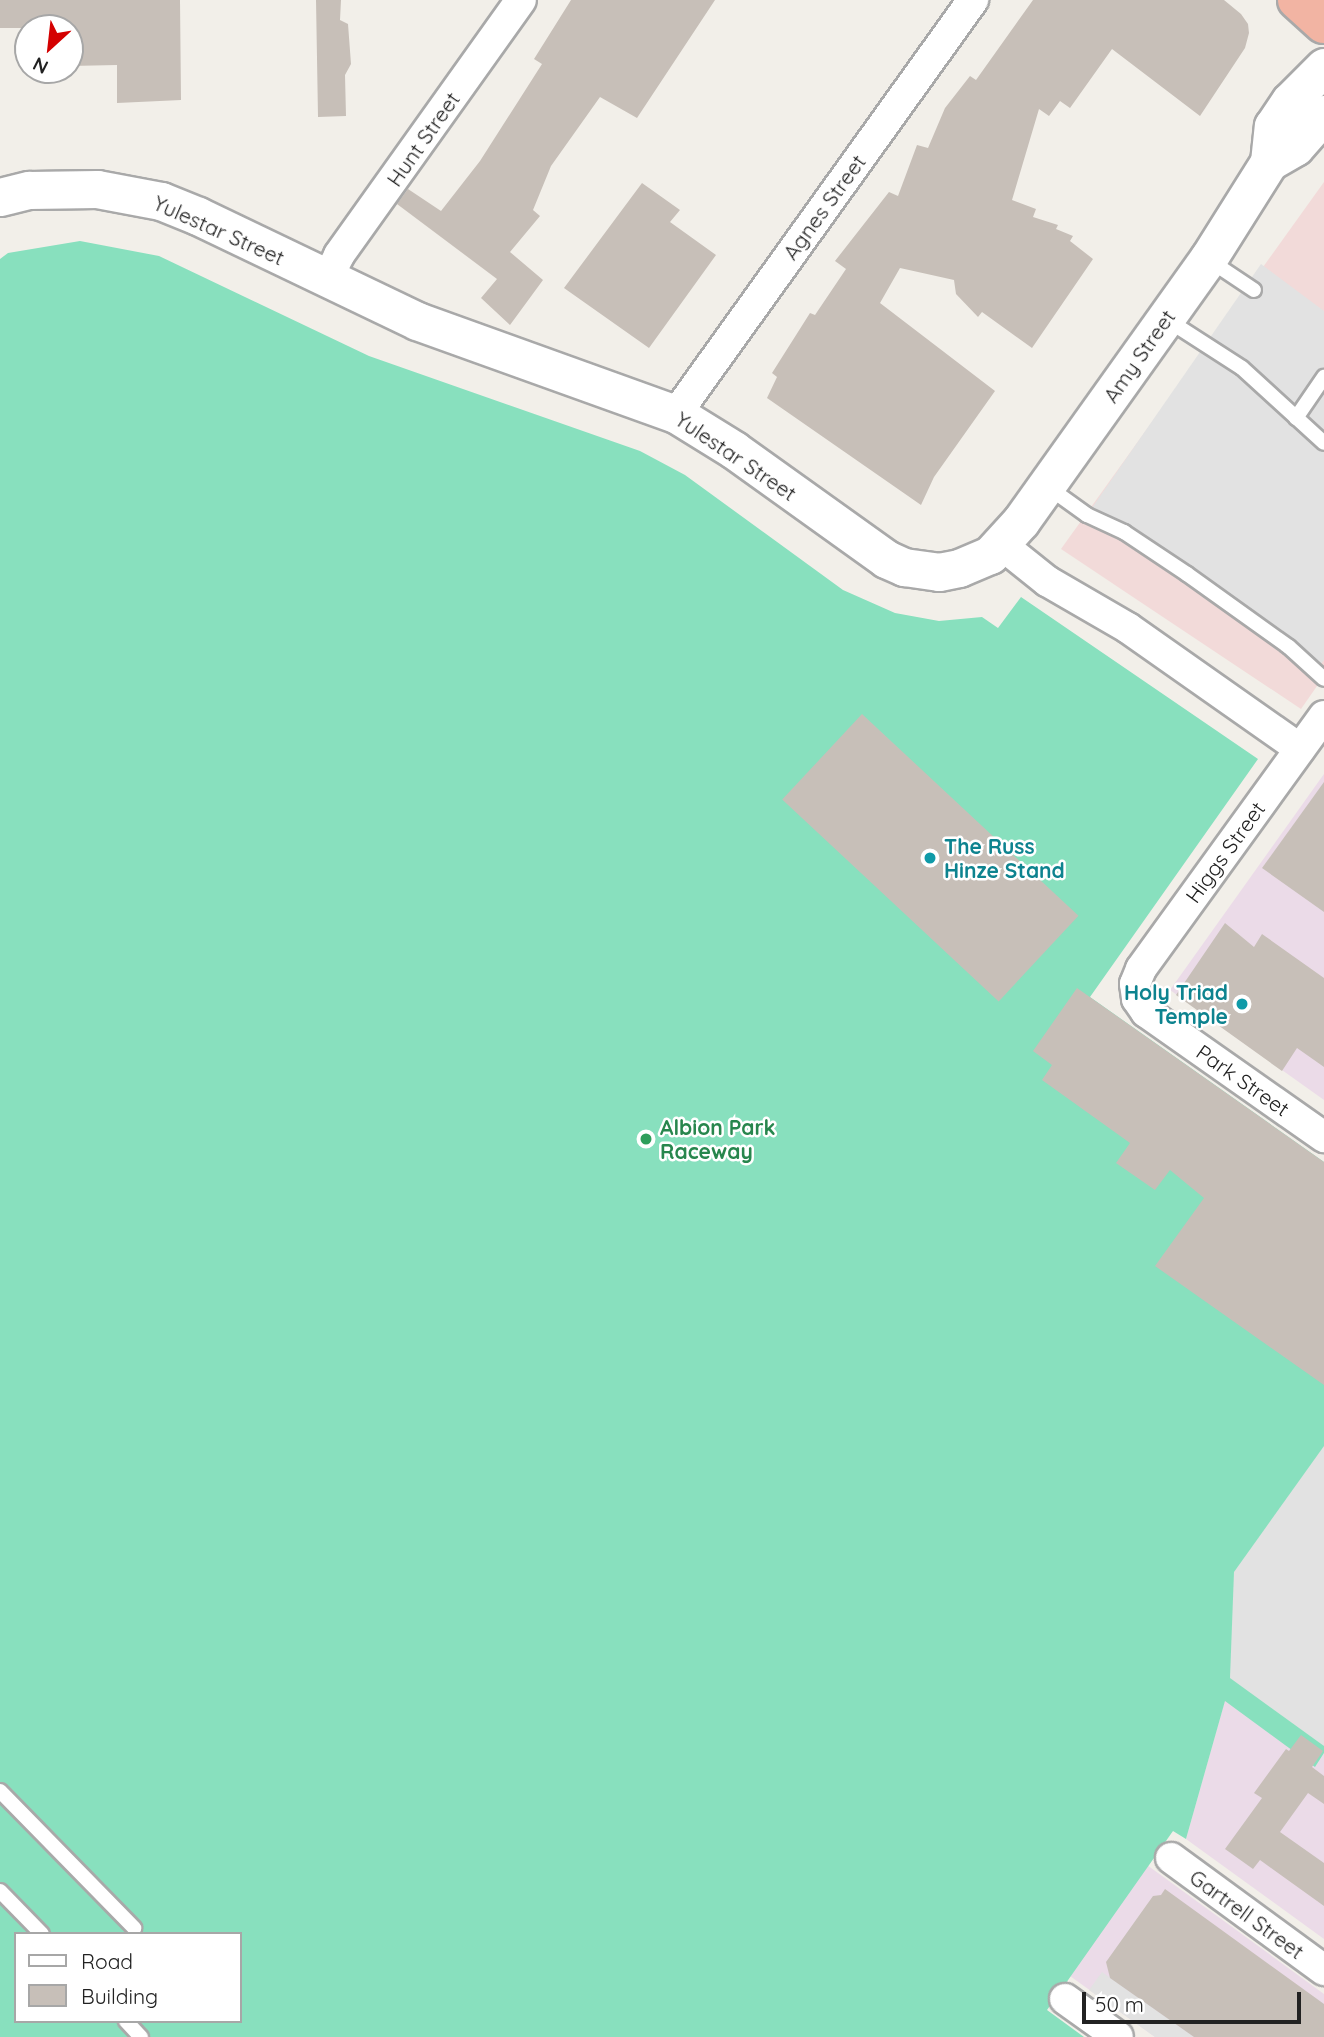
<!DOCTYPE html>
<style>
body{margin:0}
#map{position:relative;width:1324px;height:2037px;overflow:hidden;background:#f2efe9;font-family:Quicksand,sans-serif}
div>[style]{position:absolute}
.commercial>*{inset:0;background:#f2dad9}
.industrial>*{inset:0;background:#ebdbe8}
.pitch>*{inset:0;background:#88e0be}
.parking>*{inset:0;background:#e2e2e2}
.building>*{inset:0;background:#c7bfb8;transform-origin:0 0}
.roads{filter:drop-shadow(2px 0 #a9a9a9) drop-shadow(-2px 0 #a9a9a9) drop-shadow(0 2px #a9a9a9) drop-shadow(0 -2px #a9a9a9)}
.service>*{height:14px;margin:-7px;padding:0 7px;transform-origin:7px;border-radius:7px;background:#fff}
.minor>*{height:30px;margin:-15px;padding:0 15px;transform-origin:15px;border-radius:15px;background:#fff}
.tertiary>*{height:37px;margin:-18.5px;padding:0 18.5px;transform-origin:18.5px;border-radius:18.5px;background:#fff}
.trunk>*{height:38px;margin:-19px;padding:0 19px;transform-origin:19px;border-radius:19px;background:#f2b4a3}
.dots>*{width:19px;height:19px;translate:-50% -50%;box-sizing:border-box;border:4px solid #fff;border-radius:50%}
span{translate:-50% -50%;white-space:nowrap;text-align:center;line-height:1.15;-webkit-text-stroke:5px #fff;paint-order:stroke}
.street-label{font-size:21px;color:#222}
.culture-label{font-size:21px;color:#0d838f;font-weight:700}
.left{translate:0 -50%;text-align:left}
.right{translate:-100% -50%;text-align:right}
.leisure-label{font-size:21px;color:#27864d;font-weight:700}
.legend{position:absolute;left:14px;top:1932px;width:228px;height:91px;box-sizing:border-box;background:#fff;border:2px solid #a7a7a7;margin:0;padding:9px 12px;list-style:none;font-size:21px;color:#222}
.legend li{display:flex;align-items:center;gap:14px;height:35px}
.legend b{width:35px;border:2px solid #a7a7a7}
.north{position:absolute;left:14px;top:14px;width:70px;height:70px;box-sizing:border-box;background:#fff;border:2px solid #a7a7a7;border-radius:50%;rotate:207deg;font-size:19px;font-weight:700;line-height:28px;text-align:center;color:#222}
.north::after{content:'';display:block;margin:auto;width:24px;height:32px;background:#d40000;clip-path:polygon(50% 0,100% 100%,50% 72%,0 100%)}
.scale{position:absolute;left:1082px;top:1992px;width:219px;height:32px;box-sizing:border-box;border:4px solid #222;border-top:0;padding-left:9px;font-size:21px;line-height:24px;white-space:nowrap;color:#222;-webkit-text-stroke:5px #fff;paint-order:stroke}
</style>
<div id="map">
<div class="commercial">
<div style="clip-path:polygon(1324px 182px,1324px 676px,1301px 709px,1061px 549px)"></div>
</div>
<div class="industrial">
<div style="clip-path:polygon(1324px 774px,1324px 1100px,1170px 990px)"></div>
<div style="clip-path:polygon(1225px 1700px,1315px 1766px,1324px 1753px,1324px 1939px,1186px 1839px)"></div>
<div style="clip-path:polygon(1147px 1865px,1324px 1994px,1324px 2037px,1155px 2037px,1070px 1976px)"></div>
</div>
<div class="pitch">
<div style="clip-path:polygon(evenodd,80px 241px,159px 256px,369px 356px,640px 451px,685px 475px,843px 590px,895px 613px,939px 621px,982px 617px,998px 628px,1021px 597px,1258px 759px,1090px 997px,1324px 1162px,1324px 1753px,1315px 1767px,1225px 1701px,1186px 1839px,1173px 1831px,1047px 2010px,1084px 2037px,0 2037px,0 259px,8px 253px,80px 241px,16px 1934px,240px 1934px,240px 2021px,16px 2021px,16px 1934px)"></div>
</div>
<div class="parking">
<div style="clip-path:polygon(1261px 264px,1324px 311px,1324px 660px,1315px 672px,1087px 515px)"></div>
<div style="clip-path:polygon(1324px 1446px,1324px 1746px,1230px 1678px,1234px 1572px)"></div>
<div style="clip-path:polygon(1102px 1972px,1194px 2037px,1155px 2037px,1089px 1990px)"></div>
</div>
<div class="building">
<div style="clip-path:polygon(0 0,180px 0,181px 100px,117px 103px,117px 65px,70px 66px,70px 28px,0 28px)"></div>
<div style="clip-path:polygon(316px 0,341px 0,340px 20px,348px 24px,351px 64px,345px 75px,346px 116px,318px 117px)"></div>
<div style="clip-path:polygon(571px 0,715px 0,637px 118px,600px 97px,551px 166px,533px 210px,540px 216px,510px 252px,543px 280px,510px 325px,481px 298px,497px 279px,397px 204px,408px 189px,441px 211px,480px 161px,542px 64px,534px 59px)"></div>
<div style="clip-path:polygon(1033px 0,1224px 0,1241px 14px,1248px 24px,1249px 33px,1245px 48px,1200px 116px,1112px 49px,1070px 108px,1060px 101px,1049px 116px,1039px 109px,1012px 200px,1036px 209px,1033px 217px,1058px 225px,1056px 229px,1073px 236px,1070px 241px,1093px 259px,1032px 348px,982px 312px,978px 317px,956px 294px,954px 280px,900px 268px,880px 303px,995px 391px,934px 477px,921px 505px,767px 398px,777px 377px,772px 373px,810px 313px,815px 315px,846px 269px,835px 261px,889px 192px,898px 196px,917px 145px,928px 148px,945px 108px,970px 76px,976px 80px)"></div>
<div style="clip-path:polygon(642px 183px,680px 210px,670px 222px,716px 255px,649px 348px,564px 288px)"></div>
<div style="left:862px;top:714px;width:296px;height:117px;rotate:43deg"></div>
<div style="clip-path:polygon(1324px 782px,1324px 912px,1262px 868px)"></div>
<div style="clip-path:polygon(1225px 923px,1254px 947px,1262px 934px,1324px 978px,1324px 1067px,1297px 1048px,1282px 1071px,1176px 995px)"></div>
<div style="clip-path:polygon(1077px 988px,1324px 1162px,1324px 1385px,1155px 1266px,1204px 1198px,1170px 1170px,1155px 1190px,1116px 1163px,1130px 1143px,1042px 1080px,1052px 1065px,1033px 1051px)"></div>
<div style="clip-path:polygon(1301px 1735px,1323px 1751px,1312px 1767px,1324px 1776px,1324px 1804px,1308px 1793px,1280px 1832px,1324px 1863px,1324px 1906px,1260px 1860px,1253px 1869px,1225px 1849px,1262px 1798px,1254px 1793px,1286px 1749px,1289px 1751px)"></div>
<div style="clip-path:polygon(1165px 1889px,1324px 2004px,1324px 2037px,1194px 2037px,1110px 1978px,1106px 1962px,1153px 1896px,1161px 1895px)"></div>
</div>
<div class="roads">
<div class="service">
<div style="left:1209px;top:260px;width:54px;rotate:33.7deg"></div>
<div style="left:1166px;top:319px;width:90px;rotate:32.8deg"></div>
<div style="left:1242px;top:368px;width:111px;rotate:42.4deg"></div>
<div style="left:1296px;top:418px;width:50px;rotate:-55.7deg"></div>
<div style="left:1048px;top:487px;width:48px;rotate:35.7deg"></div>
<div style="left:1087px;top:515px;width:41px;rotate:24.7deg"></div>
<div style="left:1124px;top:532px;width:76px;rotate:33.7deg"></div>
<div style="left:1187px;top:574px;width:125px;rotate:35.6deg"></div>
<div style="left:1289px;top:647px;width:47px;rotate:42.4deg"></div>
<div style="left:0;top:1791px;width:192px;rotate:45.6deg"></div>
<div style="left:0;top:1891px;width:60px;rotate:45.7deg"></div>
<div style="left:126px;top:2021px;width:22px;rotate:47deg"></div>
</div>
<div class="minor">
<div style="left:327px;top:279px;width:27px;rotate:-63deg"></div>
<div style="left:339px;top:255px;width:313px;rotate:-54.5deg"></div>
<div style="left:676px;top:414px;width:510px;rotate:-54.34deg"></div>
<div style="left:1002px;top:545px;width:58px;rotate:38.7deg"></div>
<div style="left:1047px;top:581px;width:94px;rotate:30.1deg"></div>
<div style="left:1128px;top:628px;width:210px;rotate:35.1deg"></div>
<div style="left:1324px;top:716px;width:312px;rotate:125.9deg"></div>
<div style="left:1141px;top:969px;width:16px;rotate:112deg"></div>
<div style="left:1135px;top:984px;width:15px;rotate:82deg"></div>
<div style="left:1137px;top:999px;width:16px;rotate:55deg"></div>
<div style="left:1146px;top:1012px;width:218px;rotate:35.1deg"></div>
<div style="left:1171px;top:1858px;width:190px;rotate:36.2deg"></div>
<div style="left:1065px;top:1999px;width:65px;rotate:35.6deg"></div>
</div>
<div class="tertiary">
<div style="left:1269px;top:162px;width:30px;rotate:-30deg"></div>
<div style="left:1295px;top:147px;width:44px;rotate:-48.7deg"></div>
<div style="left:0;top:197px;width:30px;rotate:-14deg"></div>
<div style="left:29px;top:190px;width:68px;rotate:-0.8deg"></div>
<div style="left:97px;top:189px;width:65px;rotate:10.6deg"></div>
<div style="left:161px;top:201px;width:40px;rotate:22deg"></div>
<div style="left:198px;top:216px;width:243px;rotate:25.6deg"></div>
<div style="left:417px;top:321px;width:275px;rotate:19.8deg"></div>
<div style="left:676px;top:414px;width:68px;rotate:31.8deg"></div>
<div style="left:734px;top:450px;width:187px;rotate:35.6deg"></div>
<div style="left:886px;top:559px;width:20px;rotate:24deg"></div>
<div style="left:904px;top:567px;width:35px;rotate:8deg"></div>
<div style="left:939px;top:572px;width:20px;rotate:-11deg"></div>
<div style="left:959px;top:568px;width:34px;rotate:-23deg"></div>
<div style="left:990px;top:555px;width:46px;rotate:-47.6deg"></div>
<div style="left:1021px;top:521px;width:322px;rotate:-54.5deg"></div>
<div style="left:1208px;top:259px;width:115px;rotate:-57.8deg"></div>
<div style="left:1269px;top:162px;width:36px;rotate:-84deg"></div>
<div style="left:1273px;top:126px;width:30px;rotate:-56deg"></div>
<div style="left:1290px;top:101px;width:48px;rotate:-45deg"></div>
</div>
<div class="trunk">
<div style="left:1297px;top:0;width:36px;rotate:42deg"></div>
</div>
</div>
<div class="dots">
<div style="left:930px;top:858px;background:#0f9aa8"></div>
<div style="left:1242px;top:1004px;background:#0f9aa8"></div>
<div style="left:646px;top:1139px;background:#2e9e5b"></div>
</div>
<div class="street-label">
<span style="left:423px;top:139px;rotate:-55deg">Hunt Street</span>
<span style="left:824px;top:207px;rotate:-54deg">Agnes Street</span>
<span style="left:219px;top:230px;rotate:24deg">Yulestar Street</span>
<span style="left:1139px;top:356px;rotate:-55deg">Amy Street</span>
<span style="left:736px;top:456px;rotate:34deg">Yulestar Street</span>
<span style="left:1225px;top:852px;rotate:-54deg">Higgs Street</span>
<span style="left:1243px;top:1080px;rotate:35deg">Park Street</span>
<span style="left:1247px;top:1914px;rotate:36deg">Gartrell Street</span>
</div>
<div class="culture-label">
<span class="left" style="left:944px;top:858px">The Russ<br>Hinze Stand</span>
<span class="right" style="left:1228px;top:1004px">Holy Triad<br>Temple</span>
</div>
<div class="leisure-label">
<span class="left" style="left:660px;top:1139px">Albion Park<br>Raceway</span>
</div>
<ul class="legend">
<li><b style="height:9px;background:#fff"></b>Road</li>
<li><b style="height:19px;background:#c7bfb8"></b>Building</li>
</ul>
<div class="north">N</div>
<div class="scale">50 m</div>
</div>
